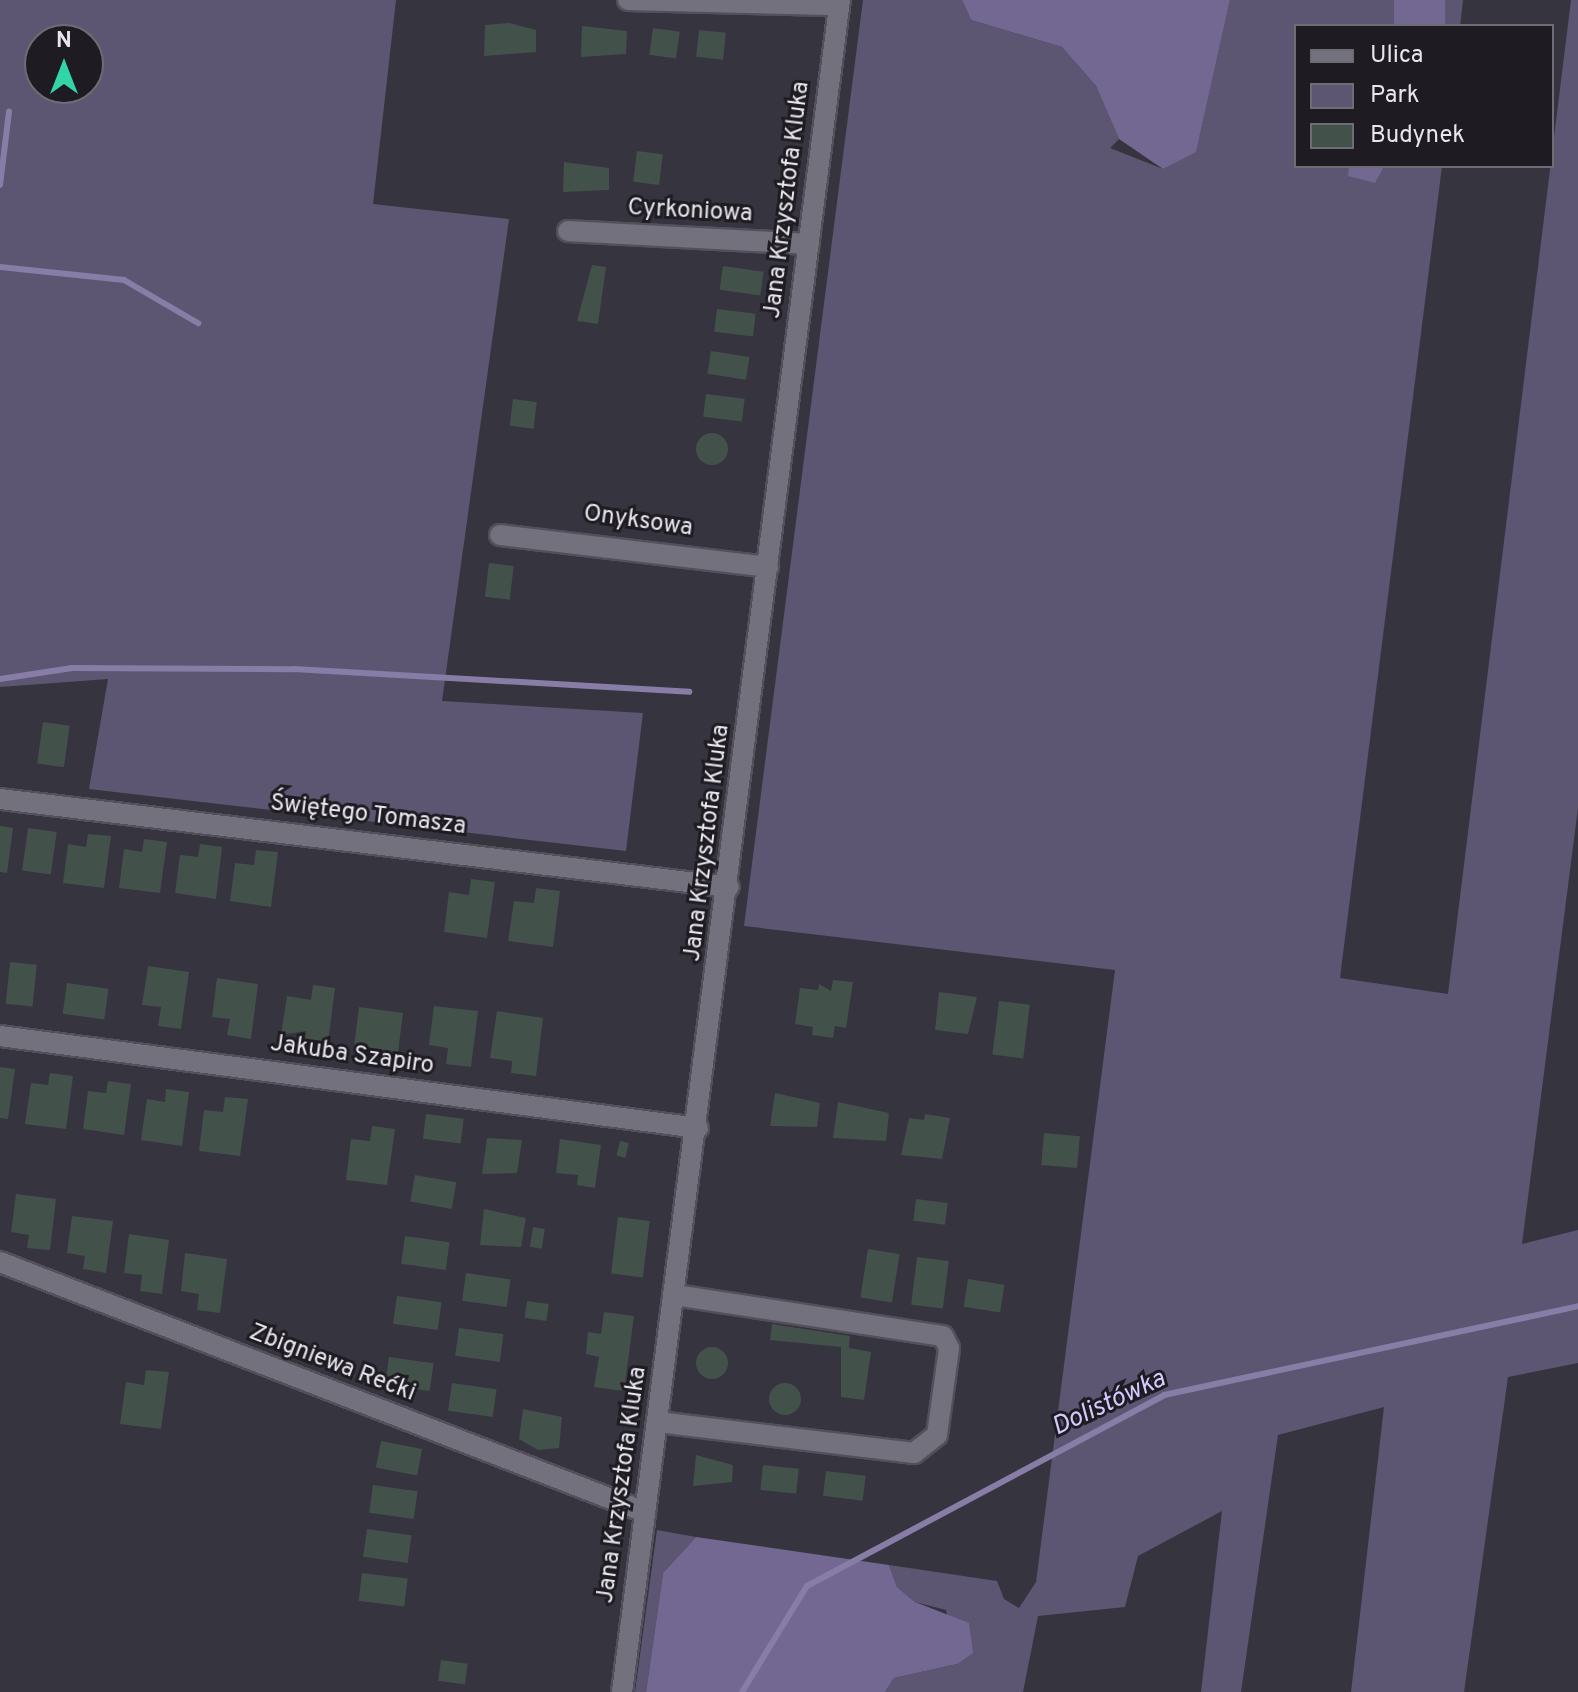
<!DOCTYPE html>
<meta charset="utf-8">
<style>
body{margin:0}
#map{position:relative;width:1578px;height:1692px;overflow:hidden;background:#36343f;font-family:Overpass,sans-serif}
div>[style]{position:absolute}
.green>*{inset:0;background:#5d5672}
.forest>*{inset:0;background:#726891;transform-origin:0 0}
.stream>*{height:6px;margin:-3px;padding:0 3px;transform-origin:3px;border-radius:3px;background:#877da6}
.building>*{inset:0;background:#43514b;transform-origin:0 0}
.round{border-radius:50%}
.roads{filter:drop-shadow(2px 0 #53505a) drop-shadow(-2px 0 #53505a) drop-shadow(0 2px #53505a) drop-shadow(0 -2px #53505a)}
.street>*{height:20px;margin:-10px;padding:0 10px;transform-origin:10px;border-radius:10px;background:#74717e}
span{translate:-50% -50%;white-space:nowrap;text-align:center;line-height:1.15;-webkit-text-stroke:6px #1e1c22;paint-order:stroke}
.street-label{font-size:24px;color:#e8e6ed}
.water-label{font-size:26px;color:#d6c9ff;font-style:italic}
.legend{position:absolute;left:1294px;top:24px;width:260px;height:144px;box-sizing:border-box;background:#1e1c22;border:2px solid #6f6d73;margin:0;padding:10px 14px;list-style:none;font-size:24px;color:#e8e6ed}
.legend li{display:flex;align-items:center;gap:16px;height:40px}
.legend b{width:40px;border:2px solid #6f6d73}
.north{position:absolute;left:24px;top:24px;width:80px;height:80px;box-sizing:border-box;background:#1e1c22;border:2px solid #6f6d73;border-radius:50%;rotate:0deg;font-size:22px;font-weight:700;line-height:32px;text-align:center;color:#e8e6ed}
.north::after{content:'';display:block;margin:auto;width:28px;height:36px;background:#33d4a8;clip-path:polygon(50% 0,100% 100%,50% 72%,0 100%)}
</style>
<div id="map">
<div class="green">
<div style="clip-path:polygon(evenodd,0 0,396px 0,373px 204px,509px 219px,442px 701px,643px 713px,626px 851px,89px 789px,108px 679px,0 687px,0 0,88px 40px,88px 88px,40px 88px,40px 40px,88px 40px)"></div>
<div style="clip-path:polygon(863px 0,962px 0,971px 20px,1062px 47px,1096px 86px,1119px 139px,1110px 148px,1163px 169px,1196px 151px,1230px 0,1463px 0,1460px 26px,1296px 26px,1296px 166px,1442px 166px,1340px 978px,1448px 994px,1571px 0,1578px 0,1578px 808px,1522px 1244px,1578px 1230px,1578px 1363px,1508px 1377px,1464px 1692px,1351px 1692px,1384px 1407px,1278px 1435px,1241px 1692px,1201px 1692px,1222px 1511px,1138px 1556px,1125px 1607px,1038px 1616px,1023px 1692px,885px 1692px,894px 1678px,957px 1664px,946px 1610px,915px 1602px,897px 1587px,889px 1565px,997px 1581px,1004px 1599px,1019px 1608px,1036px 1582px,1115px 970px,744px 926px)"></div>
<div style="clip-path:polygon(657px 1530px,696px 1537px,663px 1573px,646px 1692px,635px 1692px)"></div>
</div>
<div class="forest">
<div style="clip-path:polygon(962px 0,1230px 0,1196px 152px,1163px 169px,1119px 139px,1096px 86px,1062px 47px,971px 20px)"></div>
<div style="left:1394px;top:0;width:51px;height:26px"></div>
<div style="clip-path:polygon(1349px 166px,1384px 166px,1375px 183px,1348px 176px)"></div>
<div style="clip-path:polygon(696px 1537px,889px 1565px,897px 1587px,915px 1602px,969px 1623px,973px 1653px,957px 1664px,894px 1678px,885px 1692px,646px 1692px,663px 1573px)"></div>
</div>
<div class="stream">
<div style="left:0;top:185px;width:74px;rotate:-83deg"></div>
<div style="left:0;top:267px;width:125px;rotate:6deg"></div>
<div style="left:124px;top:280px;width:86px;rotate:30.2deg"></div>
<div style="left:0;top:679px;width:73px;rotate:-8.7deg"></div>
<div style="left:72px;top:668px;width:222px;rotate:0.3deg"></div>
<div style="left:294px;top:669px;width:396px;rotate:3.3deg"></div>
<div style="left:742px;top:1692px;width:124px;rotate:-58.5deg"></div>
<div style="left:807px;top:1586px;width:405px;rotate:-28.1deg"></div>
<div style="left:1164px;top:1395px;width:423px;rotate:-12.1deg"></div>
</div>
<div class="building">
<div style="clip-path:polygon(509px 23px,536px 30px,536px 52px,484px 56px,485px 25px)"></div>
<div style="clip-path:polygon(582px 26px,627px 31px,626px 54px,581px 57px)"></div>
<div style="left:653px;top:28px;width:27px;height:27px;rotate:8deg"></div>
<div style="left:699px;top:30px;width:27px;height:27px;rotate:6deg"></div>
<div style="left:637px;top:151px;width:26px;height:31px;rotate:7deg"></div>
<div style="clip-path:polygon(564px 162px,609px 168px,609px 190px,563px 192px)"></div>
<div style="clip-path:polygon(592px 265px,606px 267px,598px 324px,577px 321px)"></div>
<div style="left:723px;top:266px;width:41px;height:24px;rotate:8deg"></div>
<div style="left:717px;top:309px;width:39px;height:23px;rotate:7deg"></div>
<div style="left:711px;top:351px;width:39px;height:23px;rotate:9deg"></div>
<div style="left:706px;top:394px;width:39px;height:23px;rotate:7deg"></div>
<div style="left:513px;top:399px;width:24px;height:27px;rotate:7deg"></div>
<div class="round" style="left:696px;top:433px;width:32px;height:32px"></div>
<div style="left:489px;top:563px;width:25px;height:34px;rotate:7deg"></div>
<div style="left:43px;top:722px;width:27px;height:42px;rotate:8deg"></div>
<div style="clip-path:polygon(0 826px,13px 828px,7px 873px,0 872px)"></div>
<div style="left:28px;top:828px;width:29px;height:43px;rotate:8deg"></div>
<div style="clip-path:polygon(88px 834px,111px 836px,104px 888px,63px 883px,68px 844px,86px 847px)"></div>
<div style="clip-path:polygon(144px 839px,167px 842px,160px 893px,119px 888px,124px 849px,142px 852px)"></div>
<div style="clip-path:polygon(200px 844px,222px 847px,216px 899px,175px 893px,180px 855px,198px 857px)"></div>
<div style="clip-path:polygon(256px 850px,278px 852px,271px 907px,230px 901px,235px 863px,254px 865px)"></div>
<div style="clip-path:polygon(471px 879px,495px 882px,487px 938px,444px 932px,449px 892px,469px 895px)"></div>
<div style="clip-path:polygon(536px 888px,560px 891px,553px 947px,508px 941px,514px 901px,534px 903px)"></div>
<div style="left:10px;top:962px;width:27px;height:42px;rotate:6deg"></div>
<div style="clip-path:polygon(148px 966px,189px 972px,181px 1029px,158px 1026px,161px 1007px,142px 1005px)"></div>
<div style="clip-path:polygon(217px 978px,258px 984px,251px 1039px,227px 1035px,230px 1019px,212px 1017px)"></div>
<div style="clip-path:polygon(833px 980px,853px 982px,846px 1028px,835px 1026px,833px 1038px,812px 1035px,813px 1027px,795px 1024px,800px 988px,818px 990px,819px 984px,831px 991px)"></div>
<div style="left:67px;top:983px;width:42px;height:31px;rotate:8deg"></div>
<div style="clip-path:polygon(313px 985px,335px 988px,327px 1050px,304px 1047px,306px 1031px,281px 1035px,287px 996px,311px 1000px)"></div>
<div style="clip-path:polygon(939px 992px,977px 997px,968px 1034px,935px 1030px)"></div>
<div style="left:999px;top:1001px;width:31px;height:54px;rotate:7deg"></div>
<div style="clip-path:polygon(434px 1006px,478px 1011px,471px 1067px,446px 1064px,448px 1048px,429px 1045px)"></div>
<div style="clip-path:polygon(359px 1007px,403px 1013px,396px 1068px,371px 1065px,373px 1049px,354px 1047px)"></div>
<div style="clip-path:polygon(497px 1011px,543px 1018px,536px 1076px,511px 1073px,512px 1061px,490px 1058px)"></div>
<div style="clip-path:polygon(0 1067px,15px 1069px,8px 1119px,0 1118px)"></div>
<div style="clip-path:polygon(50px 1073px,73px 1076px,66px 1129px,25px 1124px,31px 1083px,48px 1085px)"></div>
<div style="clip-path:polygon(108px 1081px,131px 1084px,124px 1135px,83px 1129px,88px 1091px,106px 1093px)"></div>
<div style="clip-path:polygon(166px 1089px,189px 1092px,182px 1146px,141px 1140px,147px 1099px,165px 1102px)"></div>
<div style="clip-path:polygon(775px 1093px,820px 1103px,817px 1127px,770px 1126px)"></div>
<div style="clip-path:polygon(225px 1097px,248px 1099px,240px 1156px,199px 1151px,204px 1110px,223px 1112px)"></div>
<div style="clip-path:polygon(838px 1102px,889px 1113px,886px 1141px,833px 1138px)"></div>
<div style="left:426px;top:1114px;width:38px;height:25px;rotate:7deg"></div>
<div style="clip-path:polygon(925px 1114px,950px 1118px,942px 1159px,901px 1155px,909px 1118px,924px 1120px)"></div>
<div style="clip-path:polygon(372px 1126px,395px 1129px,387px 1185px,346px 1180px,351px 1139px,370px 1141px)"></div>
<div style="left:1044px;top:1133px;width:36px;height:32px;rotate:5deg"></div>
<div style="clip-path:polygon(487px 1138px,522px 1140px,517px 1173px,482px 1174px)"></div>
<div style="clip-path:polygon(560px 1139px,601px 1145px,595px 1188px,577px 1185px,578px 1175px,556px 1173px)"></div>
<div style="left:620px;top:1141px;width:9px;height:15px;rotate:13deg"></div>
<div style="left:415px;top:1175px;width:42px;height:27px;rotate:10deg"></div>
<div style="clip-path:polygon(16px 1194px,56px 1199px,50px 1250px,27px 1248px,29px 1235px,11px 1232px)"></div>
<div style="left:916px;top:1199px;width:32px;height:22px;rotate:7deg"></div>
<div style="clip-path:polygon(484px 1209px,526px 1218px,521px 1247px,480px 1245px)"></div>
<div style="clip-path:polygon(72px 1216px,113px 1221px,106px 1273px,83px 1269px,85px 1256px,67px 1253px)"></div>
<div style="left:618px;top:1217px;width:32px;height:57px;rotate:7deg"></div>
<div style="left:533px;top:1227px;width:12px;height:20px;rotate:9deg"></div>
<div style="clip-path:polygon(129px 1234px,169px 1240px,162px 1294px,140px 1291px,142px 1275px,124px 1273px)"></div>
<div style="left:405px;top:1236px;width:45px;height:28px;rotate:8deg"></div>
<div style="left:868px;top:1249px;width:32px;height:49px;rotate:9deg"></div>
<div style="clip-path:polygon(185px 1253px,227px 1259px,220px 1313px,197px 1310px,199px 1294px,181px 1291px)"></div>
<div style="left:917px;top:1257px;width:32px;height:48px;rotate:7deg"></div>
<div style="left:466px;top:1273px;width:45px;height:28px;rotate:8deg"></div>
<div style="left:968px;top:1279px;width:37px;height:28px;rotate:9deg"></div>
<div style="left:397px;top:1296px;width:45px;height:28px;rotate:8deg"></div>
<div style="left:527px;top:1301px;width:22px;height:17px;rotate:8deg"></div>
<div style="clip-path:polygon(604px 1312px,634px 1316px,624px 1391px,594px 1387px,599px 1357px,586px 1354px,588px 1332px,601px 1334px)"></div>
<div style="clip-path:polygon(772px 1324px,850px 1336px,849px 1348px,871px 1352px,864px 1400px,841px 1397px,841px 1347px,770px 1340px)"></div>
<div style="left:459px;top:1328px;width:45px;height:28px;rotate:8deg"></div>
<div class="round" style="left:696px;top:1347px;width:32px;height:32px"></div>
<div style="left:389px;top:1357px;width:45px;height:28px;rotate:8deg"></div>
<div style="clip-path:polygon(146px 1370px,169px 1372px,161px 1429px,120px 1424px,126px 1382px,144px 1385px)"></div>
<div style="left:452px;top:1383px;width:45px;height:28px;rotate:8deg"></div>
<div class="round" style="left:769px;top:1383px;width:32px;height:32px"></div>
<div style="clip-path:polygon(523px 1409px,562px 1417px,559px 1448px,538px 1450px,519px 1439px)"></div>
<div style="left:381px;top:1441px;width:42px;height:27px;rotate:11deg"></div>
<div style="clip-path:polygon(696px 1455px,733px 1465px,732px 1482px,693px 1486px)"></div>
<div style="left:763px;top:1465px;width:36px;height:25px;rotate:6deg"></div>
<div style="left:826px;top:1471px;width:40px;height:25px;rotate:7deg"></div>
<div style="left:373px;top:1485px;width:45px;height:28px;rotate:8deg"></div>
<div style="left:367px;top:1529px;width:45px;height:28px;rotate:8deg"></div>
<div style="left:362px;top:1573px;width:46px;height:28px;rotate:7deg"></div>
<div style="left:441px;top:1660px;width:27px;height:21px;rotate:8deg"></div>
</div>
<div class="roads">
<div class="street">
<div style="left:628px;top:0;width:211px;rotate:1.4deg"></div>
<div style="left:568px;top:231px;width:241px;rotate:3.1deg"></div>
<div style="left:500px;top:535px;width:270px;rotate:6.8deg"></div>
<div style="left:0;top:799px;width:734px;rotate:6.88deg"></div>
<div style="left:0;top:1036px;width:704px;rotate:7.51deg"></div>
<div style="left:0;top:1262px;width:692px;rotate:21.19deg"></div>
<div style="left:658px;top:1422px;width:258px;rotate:6.9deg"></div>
<div style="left:914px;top:1453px;width:29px;rotate:-38deg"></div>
<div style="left:937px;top:1435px;width:88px;rotate:-82.1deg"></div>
<div style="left:949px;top:1348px;width:13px;rotate:-117deg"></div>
<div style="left:943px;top:1336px;width:271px;rotate:-171.3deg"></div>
<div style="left:622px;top:1692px;width:1706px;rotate:-82.66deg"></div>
</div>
</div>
<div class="street-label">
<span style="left:788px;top:200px;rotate:-83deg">Jana Krzysztofa Kluka</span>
<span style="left:690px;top:212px;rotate:3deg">Cyrkoniowa</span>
<span style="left:638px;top:522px;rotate:8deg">Onyksowa</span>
<span style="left:368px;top:816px;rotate:7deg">Świętego Tomasza</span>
<span style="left:708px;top:843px;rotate:-83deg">Jana Krzysztofa Kluka</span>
<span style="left:352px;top:1056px;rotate:8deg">Jakuba Szapiro</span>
<span style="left:332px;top:1364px;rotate:21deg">Zbigniewa Rećki</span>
<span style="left:623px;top:1485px;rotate:-82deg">Jana Krzysztofa Kluka</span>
</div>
<div class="water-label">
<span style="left:1109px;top:1404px;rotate:-25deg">Dolistówka</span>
</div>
<ul class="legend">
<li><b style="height:10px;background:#74717e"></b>Ulica</li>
<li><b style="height:22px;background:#5d5672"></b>Park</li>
<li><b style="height:22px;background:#43514b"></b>Budynek</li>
</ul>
<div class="north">N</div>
</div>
